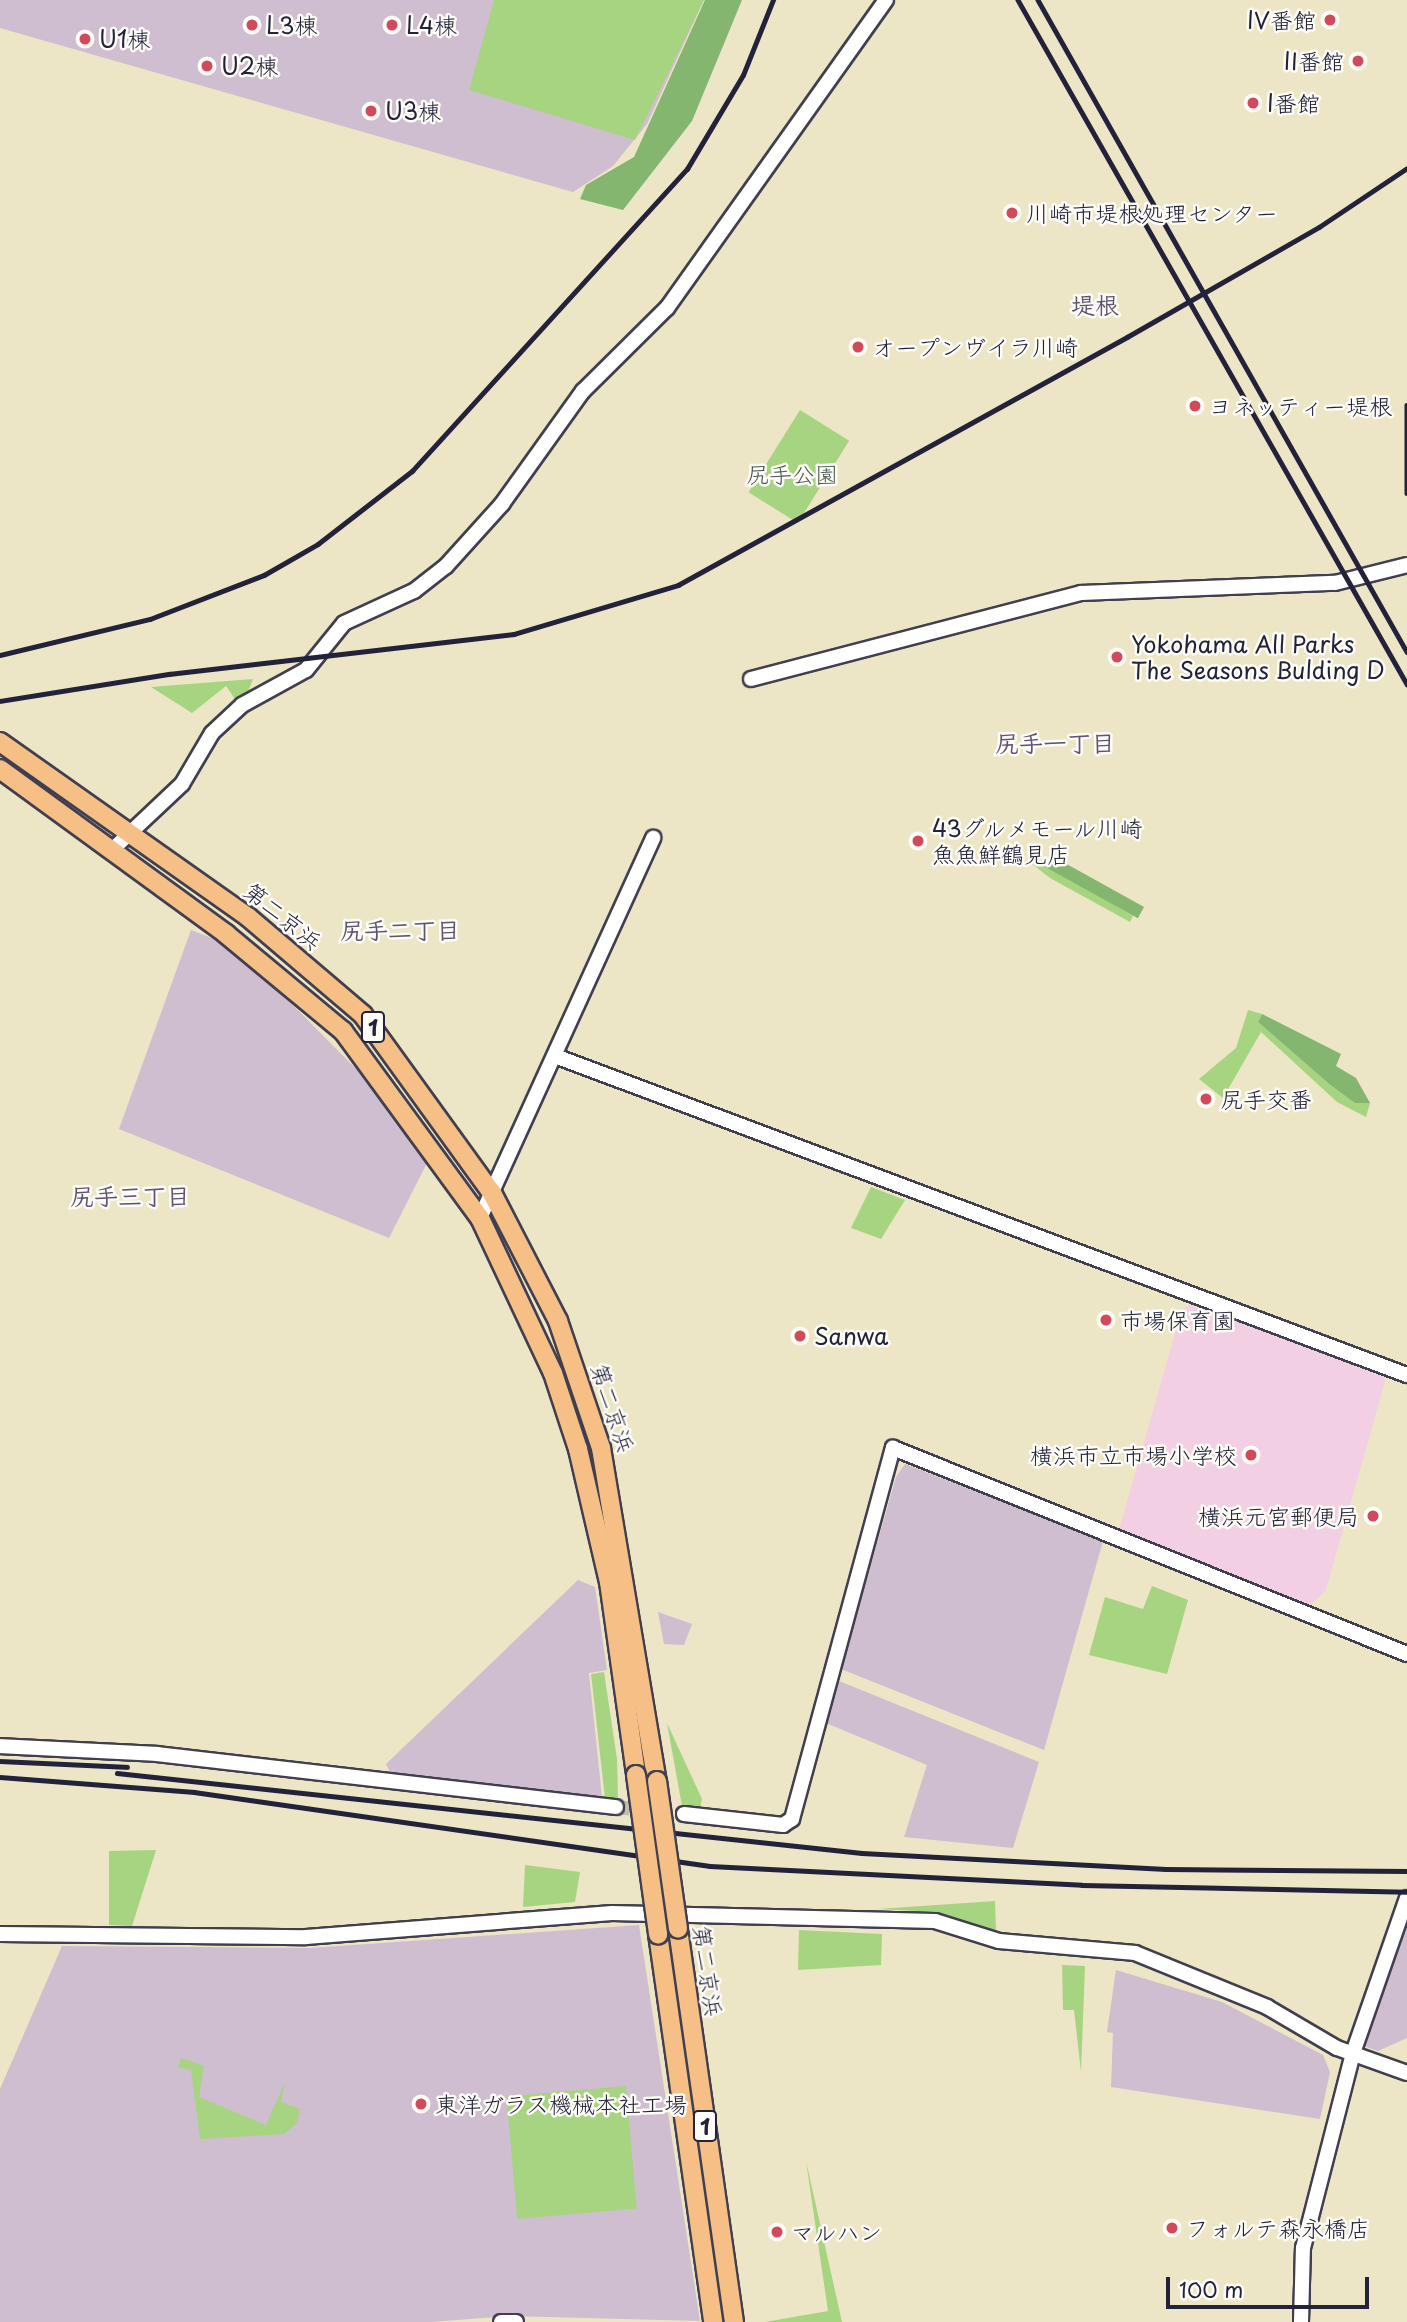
<!DOCTYPE html>
<meta charset="utf-8">
<style>
body{margin:0}
#map{position:relative;width:1407px;height:2322px;overflow:hidden;background:#ece5c6;font-family:"Playpen Sans","Klee One",sans-serif}
div>[style]{position:absolute}
.built>*{inset:0;background:#f2cfe2}
.industrial>*{inset:0;background:#cfbdd0}
.green>*{inset:0;background:#a7d481;transform-origin:0 0}
.forest>*{inset:0;background:#85b66f;transform-origin:0 0}
.tertiary-tunnel>*{height:14px;margin-top:-7px;transform-origin:0;background:repeating-linear-gradient(90deg,#c4beaa 0 14px,transparent 0 21px)}
.roads{filter:drop-shadow(2px 0 #403f50) drop-shadow(-2px 0 #403f50) drop-shadow(0 2px #403f50) drop-shadow(0 -2px #403f50)}
.tertiary>*{height:14px;margin:-7px;padding:0 7px;transform-origin:7px;border-radius:7px;background:#fff}
.trunk>*{height:18px;margin:-9px;padding:0 9px;transform-origin:9px;border-radius:9px;background:#f5bf86}
.rail>*{height:4.5px;margin:-2.25px;padding:0 2.25px;transform-origin:2.25px;border-radius:2.25px;background:#22223b}
.bridges{filter:drop-shadow(2px 0 #403f50) drop-shadow(-2px 0 #403f50) drop-shadow(0 2px #403f50) drop-shadow(0 -2px #403f50)}
.trunk-bridge>*{height:18px;margin:-9px;padding:0 9px;transform-origin:9px;border-radius:9px;background:#f5bf86}
.dots>*{width:19px;height:19px;translate:-50% -50%;box-sizing:border-box;border:4px solid #fdfcf7;border-radius:50%}
span{translate:-50% -50%;white-space:nowrap;text-align:center;line-height:1.15;-webkit-text-stroke:5px #fdfcf7;paint-order:stroke}
.shield-label span{padding:2px 5px;background:#fdfcf7;border:2px solid;border-radius:5px;-webkit-text-stroke-width:0}
.shield-label{font-size:21px;color:#22223b;font-weight:700}
.poi-label{font-size:23px;color:#22223b}
.right{translate:-100% -50%;text-align:right}
.left{translate:0 -50%;text-align:left}
.park-label{font-size:23px;color:#4a5750}
.street-label{font-size:23px;color:#22223b}
.neighbourhood-label{font-size:24px;color:#605372;font-weight:700}
.scale{position:absolute;left:1166px;top:2277px;width:203px;height:32px;box-sizing:border-box;border:4px solid #22223b;border-top:0;padding-left:9px;font-size:21px;line-height:24px;white-space:nowrap;color:#22223b;-webkit-text-stroke:5px #fdfcf7;paint-order:stroke}
</style>
<div id="map">
<div class="built">
<div style="clip-path:polygon(1190px 1305px,1381px 1372px,1385px 1381px,1326px 1590px,1310px 1606px,1118px 1534px,1182px 1309px)"></div>
</div>
<div class="industrial">
<div style="clip-path:polygon(0 0,704px 0,647px 124px,613px 166px,573px 192px,0 28px)"></div>
<div style="clip-path:polygon(191px 930px,222px 942px,273px 985px,370px 1083px,429px 1159px,389px 1238px,119px 1129px)"></div>
<div style="clip-path:polygon(905px 1464px,1103px 1541px,1044px 1750px,841px 1669px,896px 1477px)"></div>
<div style="clip-path:polygon(578px 1580px,595px 1587px,607px 1670px,589px 1673px,602px 1797px,390px 1772px,386px 1764px)"></div>
<div style="clip-path:polygon(658px 1612px,692px 1624px,684px 1645px,664px 1644px)"></div>
<div style="clip-path:polygon(839px 1681px,1039px 1762px,1013px 1848px,904px 1837px,927px 1765px,826px 1723px)"></div>
<div style="clip-path:polygon(1407px 1924px,1407px 2038px,1378px 2051px,1364px 2046px)"></div>
<div style="clip-path:polygon(639px 1925px,700px 2321px,509px 2316px,431px 2322px,0 2322px,0 2089px,62px 1946px,310px 1948px)"></div>
<div style="clip-path:polygon(1116px 1970px,1222px 2002px,1323px 2055px,1330px 2072px,1320px 2119px,1111px 2087px,1113px 2033px,1107px 2032px)"></div>
</div>
<div class="green">
<div style="clip-path:polygon(494px 0,704px 0,635px 140px,469px 90px)"></div>
<div style="left:800px;top:410px;width:58px;height:97px;rotate:32deg"></div>
<div style="clip-path:polygon(253px 679px,247px 694px,235px 699px,226px 686px,192px 713px,151px 687px)"></div>
<div style="clip-path:polygon(1035px 857px,1133px 916px,1130px 922px,1050px 878px,1031px 863px)"></div>
<div style="clip-path:polygon(1248px 1010px,1262px 1014px,1258px 1022px,1328px 1083px,1370px 1103px,1366px 1117px,1337px 1102px,1261px 1032px,1223px 1098px,1199px 1079px,1236px 1048px)"></div>
<div style="clip-path:polygon(871px 1187px,905px 1200px,881px 1239px,851px 1228px)"></div>
<div style="clip-path:polygon(1152px 1586px,1188px 1600px,1167px 1674px,1089px 1655px,1105px 1597px,1143px 1609px)"></div>
<div style="clip-path:polygon(604px 1672px,617px 1759px,618px 1798px,605px 1798px,591px 1674px)"></div>
<div style="clip-path:polygon(667px 1723px,702px 1799px,700px 1808px,682px 1806px)"></div>
<div style="clip-path:polygon(156px 1850px,132px 1926px,109px 1925px,109px 1851px)"></div>
<div style="clip-path:polygon(525px 1865px,580px 1872px,575px 1902px,523px 1907px)"></div>
<div style="clip-path:polygon(995px 1901px,996px 1931px,937px 1912px,878px 1909px)"></div>
<div style="clip-path:polygon(799px 1930px,882px 1934px,881px 1965px,798px 1970px)"></div>
<div style="clip-path:polygon(1062px 1965px,1085px 1966px,1081px 2072px,1074px 2010px,1063px 2010px)"></div>
<div style="clip-path:polygon(181px 2058px,204px 2066px,199px 2097px,266px 2125px,285px 2082px,281px 2102px,300px 2109px,297px 2123px,284px 2134px,200px 2139px,191px 2070px,178px 2067px)"></div>
<div style="left:626px;top:2086px;width:123px;height:120px;rotate:85deg"></div>
<div style="clip-path:polygon(806px 2161px,842px 2322px,765px 2322px,828px 2311px)"></div>
</div>
<div class="forest">
<div style="clip-path:polygon(705px 0,742px 0,692px 121px,623px 210px,580px 199px,586px 185px,634px 157px)"></div>
<div style="left:1054px;top:857px;width:103px;height:13px;rotate:29deg"></div>
<div style="clip-path:polygon(1262px 1014px,1341px 1054px,1336px 1066px,1356px 1078px,1370px 1103px,1355px 1103px,1328px 1083px,1258px 1022px)"></div>
</div>
<div class="tertiary-tunnel">
<div style="left:616px;top:1807px;width:68px;rotate:5.9deg"></div>
</div>
<div class="roads">
<div class="tertiary">
<div style="left:751px;top:679px;width:341px;rotate:-14.6deg"></div>
<div style="left:1081px;top:593px;width:254px;rotate:-2.3deg"></div>
<div style="left:1335px;top:583px;width:74px;rotate:-14deg"></div>
<div style="left:113px;top:849px;width:95px;rotate:-43.3deg"></div>
<div style="left:182px;top:784px;width:59px;rotate:-59.5deg"></div>
<div style="left:212px;top:733px;width:41px;rotate:-43deg"></div>
<div style="left:242px;top:705px;width:73px;rotate:-28.7deg"></div>
<div style="left:306px;top:670px;width:60px;rotate:-51deg"></div>
<div style="left:344px;top:623px;width:77px;rotate:-24.6deg"></div>
<div style="left:414px;top:591px;width:41px;rotate:-38deg"></div>
<div style="left:446px;top:566px;width:84px;rotate:-47.9deg"></div>
<div style="left:502px;top:504px;width:139px;rotate:-54.4deg"></div>
<div style="left:583px;top:391px;width:118px;rotate:-44.7deg"></div>
<div style="left:667px;top:308px;width:378px;rotate:-54.6deg"></div>
<div style="left:555px;top:1056px;width:910px;rotate:20.53deg"></div>
<div style="left:480px;top:1218px;width:418px;rotate:-65.5deg"></div>
<div style="left:0;top:1746px;width:157px;rotate:2.9deg"></div>
<div style="left:157px;top:1754px;width:462px;rotate:6.6deg"></div>
<div style="left:684px;top:1814px;width:100px;rotate:6.3deg"></div>
<div style="left:783px;top:1825px;width:11px;rotate:-34deg"></div>
<div style="left:792px;top:1819px;width:385px;rotate:-74.8deg"></div>
<div style="left:893px;top:1448px;width:554px;rotate:21.84deg"></div>
<div style="left:0;top:1934px;width:306px;rotate:0.6deg"></div>
<div style="left:306px;top:1937px;width:307px;rotate:-4.5deg"></div>
<div style="left:612px;top:1913px;width:323px;rotate:1.4deg"></div>
<div style="left:935px;top:1921px;width:67px;rotate:17.4deg"></div>
<div style="left:999px;top:1941px;width:137px;rotate:5deg"></div>
<div style="left:1135px;top:1953px;width:143px;rotate:22.2deg"></div>
<div style="left:1267px;top:2007px;width:81px;rotate:30.4deg"></div>
<div style="left:1337px;top:2048px;width:74px;rotate:19.7deg"></div>
<div style="left:501px;top:2322px;width:15px"></div>
<div style="left:1301px;top:2322px;width:74px;rotate:-88.5deg"></div>
<div style="left:1303px;top:2248px;width:201px;rotate:-75.6deg"></div>
<div style="left:1353px;top:2053px;width:164px;rotate:-70.8deg"></div>
</div>
<div class="trunk">
<div style="left:0;top:742px;width:304px;rotate:35.2deg"></div>
<div style="left:248px;top:917px;width:151px;rotate:40.4deg"></div>
<div style="left:363px;top:1015px;width:220px;rotate:54.1deg"></div>
<div style="left:492px;top:1193px;width:144px;rotate:62.7deg"></div>
<div style="left:558px;top:1321px;width:134px;rotate:71.3deg"></div>
<div style="left:601px;top:1448px;width:338px;rotate:80.5deg"></div>
<div style="left:0;top:769px;width:280px;rotate:36.1deg"></div>
<div style="left:226px;top:934px;width:152px;rotate:39.7deg"></div>
<div style="left:343px;top:1031px;width:232px;rotate:53.8deg"></div>
<div style="left:480px;top:1218px;width:171px;rotate:64.8deg"></div>
<div style="left:553px;top:1373px;width:80px;rotate:71.8deg"></div>
<div style="left:578px;top:1449px;width:137px;rotate:76.9deg"></div>
<div style="left:609px;top:1582px;width:195px;rotate:82deg"></div>
<div style="left:678px;top:1929px;width:397px;rotate:81.9deg"></div>
<div style="left:658px;top:1934px;width:392px;rotate:81.9deg"></div>
</div>
</div>
<div class="rail">
<div style="left:1018px;top:0;width:787px;rotate:60.37deg"></div>
<div style="left:1038px;top:0;width:749px;rotate:60.49deg"></div>
<div style="left:1407px;top:405px;width:88px;rotate:90deg"></div>
<div style="left:0;top:655px;width:154px;rotate:-13.5deg"></div>
<div style="left:150px;top:619px;width:122px;rotate:-21.1deg"></div>
<div style="left:264px;top:575px;width:62px;rotate:-29.9deg"></div>
<div style="left:318px;top:544px;width:119px;rotate:-37.8deg"></div>
<div style="left:412px;top:471px;width:408px;rotate:-47.7deg"></div>
<div style="left:687px;top:169px;width:109px;rotate:-59.2deg"></div>
<div style="left:743px;top:75px;width:81px;rotate:-68.2deg"></div>
<div style="left:0;top:701px;width:171px;rotate:-9.1deg"></div>
<div style="left:169px;top:674px;width:347px;rotate:-6.6deg"></div>
<div style="left:514px;top:634px;width:171px;rotate:-16.6deg"></div>
<div style="left:678px;top:585px;width:513px;rotate:-28.91deg"></div>
<div style="left:1127px;top:337px;width:221px;rotate:-29.8deg"></div>
<div style="left:1319px;top:227px;width:106px;rotate:-33.8deg"></div>
<div style="left:0;top:1761px;width:127px;rotate:2.7deg"></div>
<div style="left:117px;top:1773px;width:749px;rotate:6.13deg"></div>
<div style="left:862px;top:1853px;width:304px;rotate:3deg"></div>
<div style="left:1166px;top:1869px;width:241px;rotate:0.5deg"></div>
<div style="left:0;top:1777px;width:195px;rotate:4.4deg"></div>
<div style="left:194px;top:1792px;width:521px;rotate:8.16deg"></div>
<div style="left:710px;top:1866px;width:372px;rotate:2.9deg"></div>
<div style="left:1082px;top:1885px;width:325px;rotate:1.2deg"></div>
</div>
<div class="bridges">
<div class="trunk-bridge">
<div style="left:636px;top:1775px;width:161px;rotate:82.1deg"></div>
<div style="left:657px;top:1781px;width:149px;rotate:81.9deg"></div>
</div>
</div>
<div class="dots">
<div style="left:1330px;top:20px;background:#d1495b"></div>
<div style="left:252px;top:25px;background:#d1495b"></div>
<div style="left:392px;top:25px;background:#d1495b"></div>
<div style="left:85px;top:39px;background:#d1495b"></div>
<div style="left:1358px;top:61px;background:#d1495b"></div>
<div style="left:207px;top:66px;background:#d1495b"></div>
<div style="left:1253px;top:103px;background:#d1495b"></div>
<div style="left:371px;top:111px;background:#d1495b"></div>
<div style="left:1012px;top:213px;background:#d1495b"></div>
<div style="left:858px;top:347px;background:#d1495b"></div>
<div style="left:1195px;top:406px;background:#d1495b"></div>
<div style="left:1117px;top:657px;background:#d1495b"></div>
<div style="left:918px;top:841px;background:#d1495b"></div>
<div style="left:1206px;top:1099px;background:#d1495b"></div>
<div style="left:1106px;top:1320px;background:#d1495b"></div>
<div style="left:800px;top:1336px;background:#d1495b"></div>
<div style="left:1251px;top:1455px;background:#d1495b"></div>
<div style="left:1373px;top:1516px;background:#d1495b"></div>
<div style="left:421px;top:2104px;background:#d1495b"></div>
<div style="left:1172px;top:2228px;background:#d1495b"></div>
<div style="left:777px;top:2232px;background:#d1495b"></div>
</div>
<div class="shield-label">
<span style="left:373px;top:1027px">1</span>
<span style="left:705px;top:2126px">1</span>
</div>
<div class="poi-label">
<span class="right" style="left:1316px;top:20px">IV番館</span>
<span class="left" style="left:266px;top:25px">L3棟</span>
<span class="left" style="left:406px;top:25px">L4棟</span>
<span class="left" style="left:99px;top:39px">U1棟</span>
<span class="right" style="left:1344px;top:61px">II番館</span>
<span class="left" style="left:221px;top:66px">U2棟</span>
<span class="left" style="left:1267px;top:103px">I番館</span>
<span class="left" style="left:385px;top:111px">U3棟</span>
<span class="left" style="left:1026px;top:213px">川崎市堤根処理センター</span>
<span class="left" style="left:872px;top:347px">オープンヴイラ川崎</span>
<span class="left" style="left:1209px;top:406px">ヨネッティー堤根</span>
<span class="left" style="left:1131px;top:657px">Yokohama All Parks<br>The Seasons Bulding D</span>
<span class="left" style="left:932px;top:841px">43グルメモール川崎<br>魚魚鮮鶴見店</span>
<span class="left" style="left:1220px;top:1099px">尻手交番</span>
<span class="left" style="left:1120px;top:1320px">市場保育園</span>
<span class="left" style="left:814px;top:1336px">Sanwa</span>
<span class="right" style="left:1237px;top:1455px">横浜市立市場小学校</span>
<span class="right" style="left:1359px;top:1516px">横浜元宮郵便局</span>
<span class="left" style="left:435px;top:2104px">東洋ガラス機械本社工場</span>
<span class="left" style="left:1186px;top:2228px">フォルテ森永橋店</span>
<span class="left" style="left:791px;top:2232px">マルハン</span>
</div>
<div class="park-label">
<span style="left:792px;top:474px">尻手公園</span>
</div>
<div class="street-label">
<span style="left:283px;top:916px;rotate:39deg">第二京浜</span>
<span style="left:613px;top:1408px;rotate:72deg">第二京浜</span>
<span style="left:708px;top:1971px;rotate:82deg">第二京浜</span>
</div>
<div class="neighbourhood-label">
<span style="left:1095px;top:305px">堤根</span>
<span style="left:1055px;top:743px">尻手一丁目</span>
<span style="left:400px;top:930px">尻手二丁目</span>
<span style="left:130px;top:1196px">尻手三丁目</span>
</div>
<div class="scale">100 m</div>
</div>
